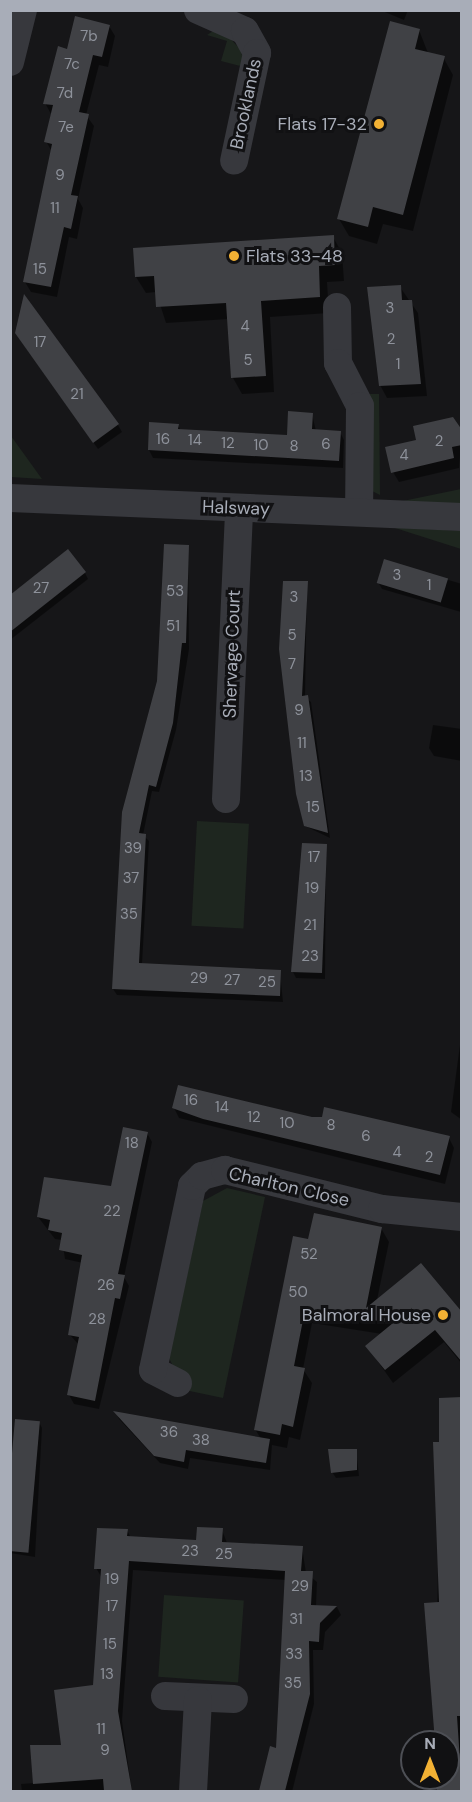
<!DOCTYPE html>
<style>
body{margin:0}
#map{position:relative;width:472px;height:1802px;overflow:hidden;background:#161618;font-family:"DM Sans",sans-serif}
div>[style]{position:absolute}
.green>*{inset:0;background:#1e261f;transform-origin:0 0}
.shadow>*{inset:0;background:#0007}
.building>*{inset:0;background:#404145;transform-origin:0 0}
.street>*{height:28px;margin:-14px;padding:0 14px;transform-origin:14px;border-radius:14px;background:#37383d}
.dots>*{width:16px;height:16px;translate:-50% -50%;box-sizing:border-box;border:3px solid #111113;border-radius:50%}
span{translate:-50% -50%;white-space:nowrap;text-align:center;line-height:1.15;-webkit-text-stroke:6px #111113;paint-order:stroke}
.number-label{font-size:15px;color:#8e929b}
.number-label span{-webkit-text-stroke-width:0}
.street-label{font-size:18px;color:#a8adb8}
.poi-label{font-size:18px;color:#a8adb8}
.right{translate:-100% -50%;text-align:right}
.left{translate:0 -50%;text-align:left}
.frame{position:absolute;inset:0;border:12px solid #a8adb8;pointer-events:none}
.north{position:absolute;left:400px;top:1730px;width:60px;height:60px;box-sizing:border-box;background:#111113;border:2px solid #4d4f55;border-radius:50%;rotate:0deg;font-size:16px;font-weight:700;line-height:24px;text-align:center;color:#a8adb8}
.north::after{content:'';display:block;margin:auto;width:21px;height:27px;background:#f2b134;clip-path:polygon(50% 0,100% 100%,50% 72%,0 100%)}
</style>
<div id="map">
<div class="green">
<div style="clip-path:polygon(219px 27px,241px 50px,244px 67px,221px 61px,227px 41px,207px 35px)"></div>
<div style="clip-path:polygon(370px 394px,379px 394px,380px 495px,372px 491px)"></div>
<div style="clip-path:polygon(10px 436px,11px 436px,42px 479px,11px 477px)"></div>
<div style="clip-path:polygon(461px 489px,461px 507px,393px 503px)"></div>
<div style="clip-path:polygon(392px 527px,461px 531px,461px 549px)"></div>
<div style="left:197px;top:821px;width:52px;height:105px;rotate:3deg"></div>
<div style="clip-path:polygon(227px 1188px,265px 1197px,223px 1398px,185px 1390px,169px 1358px,203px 1201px)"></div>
<div style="left:164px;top:1595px;width:80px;height:82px;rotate:4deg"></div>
</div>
<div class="shadow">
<div style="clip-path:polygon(380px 10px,408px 10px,404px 20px)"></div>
<div style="clip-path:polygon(109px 26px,115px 36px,108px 67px,99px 65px,86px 115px,94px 126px,78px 199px,83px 208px,77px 239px,69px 237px,57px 297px,31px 292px,25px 282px,52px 152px,46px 141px,51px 114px,45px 103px,69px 51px)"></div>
<div style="clip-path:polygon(419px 30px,428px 53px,443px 57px,453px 75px,413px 231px,383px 224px,377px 244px,349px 236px,339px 219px)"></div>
<div style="clip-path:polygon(333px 237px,342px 253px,344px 281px,327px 282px,329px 313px,270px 317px,274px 392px,242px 394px,233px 378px,229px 319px,166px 323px,156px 292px,146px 293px,136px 277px)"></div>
<div style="clip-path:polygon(400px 287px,418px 313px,427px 396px,387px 398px,380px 385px)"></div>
<div style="clip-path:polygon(21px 341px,118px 425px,122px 432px,98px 449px)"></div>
<div style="clip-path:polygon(312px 414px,316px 431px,340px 432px,344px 440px,343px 468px,153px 458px,149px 450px,178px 425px,181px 431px,289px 437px)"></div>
<div style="clip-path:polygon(462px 433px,459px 468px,399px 482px,393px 472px)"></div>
<div style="clip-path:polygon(188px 546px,189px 649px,176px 730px,159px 792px,152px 791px,143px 835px,149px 841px,142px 964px,280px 972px,283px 1002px,117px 995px,113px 989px,158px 681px)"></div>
<div style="clip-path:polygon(385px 561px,462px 584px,461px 612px,382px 589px,378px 582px)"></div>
<div style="clip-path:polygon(85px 573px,88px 579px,10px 640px,10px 596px)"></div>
<div style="clip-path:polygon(307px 583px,305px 697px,311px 702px,330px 838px,305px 826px,280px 649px)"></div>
<div style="clip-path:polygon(433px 725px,462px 729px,462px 761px,434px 756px,429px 748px)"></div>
<div style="clip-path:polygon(326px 846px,325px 979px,296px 978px,293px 972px)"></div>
<div style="clip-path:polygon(10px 901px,12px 924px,10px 950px)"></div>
<div style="clip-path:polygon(462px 1030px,462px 1120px,451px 1112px)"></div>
<div style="clip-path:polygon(174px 1108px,449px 1138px,454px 1148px,445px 1184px,179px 1118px)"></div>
<div style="clip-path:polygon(147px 1133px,152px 1142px,124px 1277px,129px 1286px,99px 1409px,74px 1404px,69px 1395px,79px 1345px,70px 1335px,83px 1263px,65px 1259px,62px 1240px,55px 1239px,38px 1217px,112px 1187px)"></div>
<div style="clip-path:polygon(381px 1228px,389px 1242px,377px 1300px,462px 1314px,462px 1364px,444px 1342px,393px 1383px,367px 1346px,382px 1334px,312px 1323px,303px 1369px,312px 1383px,300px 1440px,289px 1437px,287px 1448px,272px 1445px,270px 1470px,190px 1458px,188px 1469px,160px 1463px,119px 1419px,116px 1413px,261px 1439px,255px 1429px,309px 1241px)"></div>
<div style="clip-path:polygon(462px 1398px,462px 1792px,438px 1792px,438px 1778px,448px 1778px,448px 1742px,435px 1742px,440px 1443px)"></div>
<div style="clip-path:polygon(16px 1420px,39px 1422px,42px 1428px,35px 1557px,10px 1553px)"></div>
<div style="clip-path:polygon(356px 1450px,359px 1476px,336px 1478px,332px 1472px)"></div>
<div style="clip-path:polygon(127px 1530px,131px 1538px,197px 1542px,222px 1530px,227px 1543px,302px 1547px,306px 1573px,317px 1582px,316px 1606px,337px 1607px,341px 1615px,325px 1632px,323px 1650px,313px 1650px,314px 1704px,292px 1792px,261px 1792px,271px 1748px,278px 1751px,286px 1580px,133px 1570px,122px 1721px,132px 1792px,22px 1792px,21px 1784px,34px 1783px,62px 1747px,95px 1686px,102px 1578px,96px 1568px)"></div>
</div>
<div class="building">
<div style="clip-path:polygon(75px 16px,110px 25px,102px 57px,93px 55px,79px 112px,89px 114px,71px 195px,78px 196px,71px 229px,64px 227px,51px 287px,23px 282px,52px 144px,44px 142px,53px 105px,43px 104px,58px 46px,67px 49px)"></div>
<div style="clip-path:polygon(390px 21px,420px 29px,415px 49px,445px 56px,403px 215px,373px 207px,368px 227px,337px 219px)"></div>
<div style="clip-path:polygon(334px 235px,335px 265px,319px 266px,320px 297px,261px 301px,266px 376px,231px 378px,226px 303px,156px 307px,154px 276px,135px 277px,133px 248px)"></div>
<div style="clip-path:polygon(401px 285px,402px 300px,412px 300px,421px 384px,379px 386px,367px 287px)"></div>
<div style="clip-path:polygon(24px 294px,119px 424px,93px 443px,15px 333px)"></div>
<div style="clip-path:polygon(288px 411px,313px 413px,312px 429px,341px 431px,339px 461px,148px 450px,149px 422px,179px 424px,178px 429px,287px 435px)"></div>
<div style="clip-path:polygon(453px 417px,462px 430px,462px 445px,452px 447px,454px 458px,391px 473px,385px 447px,416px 440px,413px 426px)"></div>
<div style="clip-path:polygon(164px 544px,189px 545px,186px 643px,182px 643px,173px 723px,156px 787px,149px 785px,139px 833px,146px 834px,139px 963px,281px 970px,280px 996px,112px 989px,122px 812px,157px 681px)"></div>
<div style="clip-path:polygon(68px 549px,86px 572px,10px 632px,10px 595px)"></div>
<div style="left:384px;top:559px;width:67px;height:25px;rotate:17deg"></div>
<div style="clip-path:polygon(283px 581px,308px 581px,302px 696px,308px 695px,328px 833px,304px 826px,296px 794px,279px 649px)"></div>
<div style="clip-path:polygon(302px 843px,327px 844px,322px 973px,291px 972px)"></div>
<div style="clip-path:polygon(178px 1085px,312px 1117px,322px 1117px,324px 1107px,450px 1136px,440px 1175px,203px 1119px,172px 1108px)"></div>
<div style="clip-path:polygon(123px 1127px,148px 1132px,118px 1274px,125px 1275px,120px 1299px,115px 1298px,95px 1401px,67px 1395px,79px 1337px,68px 1335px,82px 1255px,59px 1250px,62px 1233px,48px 1230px,50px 1220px,37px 1217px,44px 1177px,111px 1186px)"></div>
<div style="clip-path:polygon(314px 1213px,382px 1227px,366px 1308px,421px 1263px,462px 1312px,462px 1362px,435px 1330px,385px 1370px,365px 1346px,393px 1323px,305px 1310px,294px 1366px,305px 1368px,293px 1427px,282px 1424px,280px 1435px,254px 1430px,293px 1236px,308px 1239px)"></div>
<div style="clip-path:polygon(462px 1397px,462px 1716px,457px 1716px,462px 1791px,437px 1791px,436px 1778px,448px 1778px,448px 1742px,435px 1742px,424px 1603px,439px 1602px,433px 1442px,439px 1442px,439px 1398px)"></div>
<div style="clip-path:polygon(113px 1411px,270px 1439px,266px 1463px,186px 1450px,184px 1462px,154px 1456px)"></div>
<div style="left:15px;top:1419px;width:25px;height:132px;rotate:5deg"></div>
<div style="clip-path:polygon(328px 1449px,357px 1449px,357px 1470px,331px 1473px)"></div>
<div style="clip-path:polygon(197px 1527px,223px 1528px,222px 1542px,303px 1546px,301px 1571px,313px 1571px,311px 1605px,337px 1606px,320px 1623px,319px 1642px,309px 1641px,310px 1694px,285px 1791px,259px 1791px,270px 1746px,276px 1748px,285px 1571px,129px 1561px,118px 1711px,132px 1791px,104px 1791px,103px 1779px,33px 1784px,30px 1745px,61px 1745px,54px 1690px,93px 1685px,101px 1569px,94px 1569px,97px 1528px,128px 1529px,127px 1536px,196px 1540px)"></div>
</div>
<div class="street">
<div style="left:198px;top:10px;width:51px;rotate:24.1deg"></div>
<div style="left:245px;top:31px;width:25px;rotate:61deg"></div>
<div style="left:257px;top:53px;width:110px;rotate:102deg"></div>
<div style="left:10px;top:62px;width:54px;rotate:-76deg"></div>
<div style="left:337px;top:307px;width:56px;rotate:89deg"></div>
<div style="left:338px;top:363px;width:48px;rotate:62.9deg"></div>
<div style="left:360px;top:406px;width:106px;rotate:90.5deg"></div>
<div style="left:10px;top:498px;width:452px;rotate:2.4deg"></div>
<div style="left:226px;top:799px;width:290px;rotate:-87.4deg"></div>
<div style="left:178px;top:1383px;width:28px;rotate:-153deg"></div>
<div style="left:153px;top:1370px;width:188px;rotate:-78deg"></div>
<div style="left:192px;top:1186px;width:14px;rotate:-45deg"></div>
<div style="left:202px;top:1176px;width:24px;rotate:-15deg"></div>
<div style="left:225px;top:1170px;width:162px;rotate:14deg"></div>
<div style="left:382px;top:1209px;width:80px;rotate:5.7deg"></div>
<div style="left:165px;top:1696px;width:69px;rotate:2.5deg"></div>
<div style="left:193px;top:1792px;width:92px;rotate:-86.9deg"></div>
</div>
<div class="dots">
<div style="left:379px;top:124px;background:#f2b134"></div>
<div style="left:234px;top:256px;background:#f2b134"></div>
<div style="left:443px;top:1315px;background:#f2b134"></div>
</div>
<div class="number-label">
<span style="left:89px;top:37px">7b</span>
<span style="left:72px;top:65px">7c</span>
<span style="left:65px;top:94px">7d</span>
<span style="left:66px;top:128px">7e</span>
<span style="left:60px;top:176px">9</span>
<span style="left:55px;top:209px">11</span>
<span style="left:40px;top:270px">15</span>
<span style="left:390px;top:309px">3</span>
<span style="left:245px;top:327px">4</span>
<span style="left:391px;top:340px">2</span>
<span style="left:40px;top:343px">17</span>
<span style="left:248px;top:361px">5</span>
<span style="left:398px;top:365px">1</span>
<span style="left:77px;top:395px">21</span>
<span style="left:163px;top:440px">16</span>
<span style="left:195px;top:441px">14</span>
<span style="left:439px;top:442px">2</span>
<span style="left:228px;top:444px">12</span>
<span style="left:326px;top:445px">6</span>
<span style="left:261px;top:446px">10</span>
<span style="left:294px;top:447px">8</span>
<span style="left:404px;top:456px">4</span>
<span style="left:397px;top:576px">3</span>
<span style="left:429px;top:586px">1</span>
<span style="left:41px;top:589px">27</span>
<span style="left:175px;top:592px">53</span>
<span style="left:294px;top:598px">3</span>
<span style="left:173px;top:627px">51</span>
<span style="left:292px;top:636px">5</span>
<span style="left:292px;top:665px">7</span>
<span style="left:299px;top:711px">9</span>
<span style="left:302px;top:744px">11</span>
<span style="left:306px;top:777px">13</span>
<span style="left:313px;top:808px">15</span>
<span style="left:133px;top:849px">39</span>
<span style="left:314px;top:858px">17</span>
<span style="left:131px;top:879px">37</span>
<span style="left:312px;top:889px">19</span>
<span style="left:129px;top:915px">35</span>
<span style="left:310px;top:926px">21</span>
<span style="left:310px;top:957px">23</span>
<span style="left:199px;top:979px">29</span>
<span style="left:232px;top:981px">27</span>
<span style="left:267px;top:983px">25</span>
<span style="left:191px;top:1101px">16</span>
<span style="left:222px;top:1108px">14</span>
<span style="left:254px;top:1118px">12</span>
<span style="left:287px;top:1124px">10</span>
<span style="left:331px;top:1126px">8</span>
<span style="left:366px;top:1137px">6</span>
<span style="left:132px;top:1144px">18</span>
<span style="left:397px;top:1153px">4</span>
<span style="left:429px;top:1158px">2</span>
<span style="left:112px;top:1212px">22</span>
<span style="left:309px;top:1255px">52</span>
<span style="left:106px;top:1286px">26</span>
<span style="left:298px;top:1293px">50</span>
<span style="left:97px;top:1320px">28</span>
<span style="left:169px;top:1433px">36</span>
<span style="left:201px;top:1441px">38</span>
<span style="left:190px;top:1552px">23</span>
<span style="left:224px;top:1555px">25</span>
<span style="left:112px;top:1580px">19</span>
<span style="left:300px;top:1587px">29</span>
<span style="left:112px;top:1607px">17</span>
<span style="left:296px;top:1620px">31</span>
<span style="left:110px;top:1645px">15</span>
<span style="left:294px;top:1655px">33</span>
<span style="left:107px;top:1675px">13</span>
<span style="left:293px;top:1684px">35</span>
<span style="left:101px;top:1730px">11</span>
<span style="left:105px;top:1751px">9</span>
</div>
<div class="street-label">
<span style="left:246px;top:104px;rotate:-78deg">Brooklands</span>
<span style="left:236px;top:508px;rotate:2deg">Halsway</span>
<span style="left:232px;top:654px;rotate:-88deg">Shervage Court</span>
<span style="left:289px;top:1187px;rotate:13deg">Charlton Close</span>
</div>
<div class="poi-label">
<span class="right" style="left:367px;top:124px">Flats 17-32</span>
<span class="left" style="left:246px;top:256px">Flats 33-48</span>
<span class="right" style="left:431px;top:1315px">Balmoral House</span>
</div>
<div class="frame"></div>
<div class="north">N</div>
</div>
